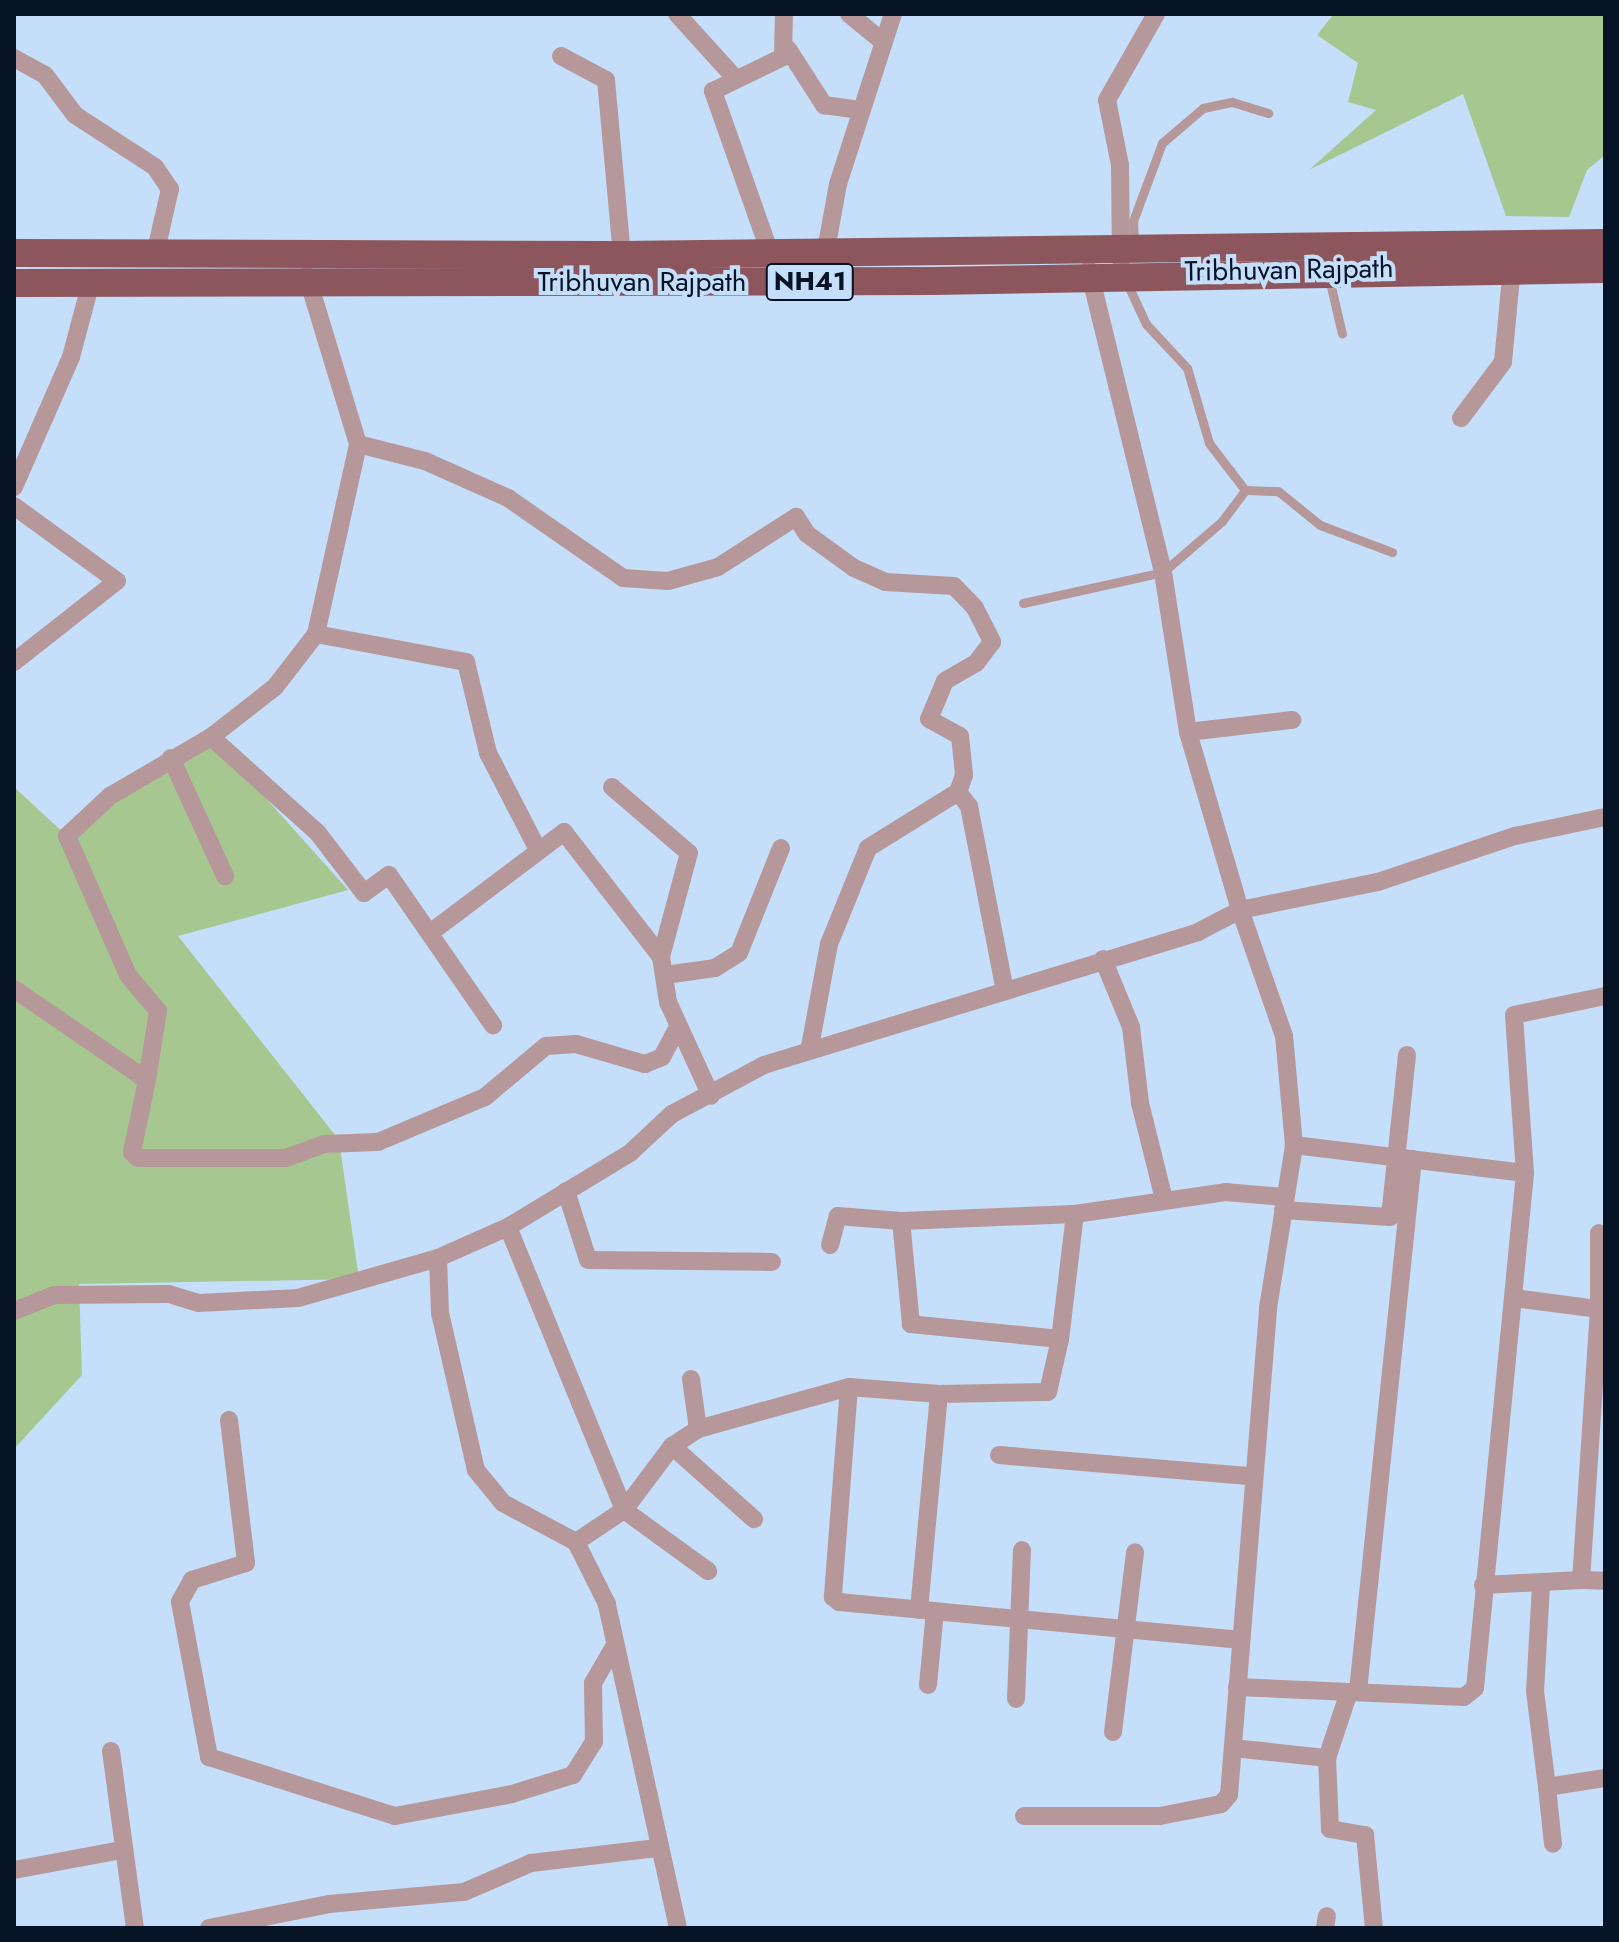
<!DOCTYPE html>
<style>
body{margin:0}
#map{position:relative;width:1619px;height:1942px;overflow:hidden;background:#c5defa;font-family:Jost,sans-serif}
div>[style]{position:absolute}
.green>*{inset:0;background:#a6c78f}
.service>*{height:9px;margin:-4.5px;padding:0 4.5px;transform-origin:4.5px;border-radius:4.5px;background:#b6989b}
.minor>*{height:18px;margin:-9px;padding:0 9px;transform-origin:9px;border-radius:9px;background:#b6989b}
.trunk>*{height:28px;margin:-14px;padding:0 14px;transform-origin:14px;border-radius:14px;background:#8c565c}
span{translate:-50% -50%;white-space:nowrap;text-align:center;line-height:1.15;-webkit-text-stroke:8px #c5defa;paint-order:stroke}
.shield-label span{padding:2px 6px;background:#c5defa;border:2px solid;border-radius:6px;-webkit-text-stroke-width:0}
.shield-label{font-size:26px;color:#051324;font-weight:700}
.street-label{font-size:28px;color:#051324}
.frame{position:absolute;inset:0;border:16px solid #051324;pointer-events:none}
</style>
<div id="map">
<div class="green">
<div style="clip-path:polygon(1334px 14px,1605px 14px,1605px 155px,1587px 170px,1569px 217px,1506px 216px,1463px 94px,1309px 170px,1376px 110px,1348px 102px,1358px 63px,1317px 35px)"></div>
<div style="clip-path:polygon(211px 737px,348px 890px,178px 936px,339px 1140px,359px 1279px,79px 1284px,82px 1375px,14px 1449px,14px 787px,67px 836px)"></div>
</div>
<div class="service">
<div style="left:1134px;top:246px;width:25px;rotate:-92deg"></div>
<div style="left:1133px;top:221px;width:83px;rotate:-69.6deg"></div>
<div style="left:1162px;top:143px;width:54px;rotate:-40.5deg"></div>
<div style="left:1203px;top:108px;width:30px;rotate:-12deg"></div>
<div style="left:1232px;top:102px;width:38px;rotate:17deg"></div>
<div style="left:1329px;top:278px;width:57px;rotate:76.9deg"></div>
<div style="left:1245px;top:490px;width:33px;rotate:2deg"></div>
<div style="left:1278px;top:491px;width:54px;rotate:39deg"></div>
<div style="left:1320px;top:525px;width:77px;rotate:20.6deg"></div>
<div style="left:1023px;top:603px;width:143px;rotate:-12.5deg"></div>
<div style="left:1163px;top:572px;width:78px;rotate:-40.8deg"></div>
<div style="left:1222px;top:521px;width:39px;rotate:-53deg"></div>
<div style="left:1245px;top:490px;width:59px;rotate:-127.5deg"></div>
<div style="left:1209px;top:443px;width:78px;rotate:-106.3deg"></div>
<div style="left:1187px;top:368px;width:60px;rotate:-133deg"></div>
<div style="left:1146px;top:324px;width:47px;rotate:-114.9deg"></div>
</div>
<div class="minor">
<div style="left:677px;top:14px;width:86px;rotate:47.8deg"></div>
<div style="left:849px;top:14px;width:43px;rotate:39.3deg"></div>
<div style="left:788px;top:49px;width:67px;rotate:57.3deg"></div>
<div style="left:824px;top:105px;width:36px;rotate:8deg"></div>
<div style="left:561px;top:56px;width:51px;rotate:28.1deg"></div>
<div style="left:606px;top:80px;width:176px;rotate:84.8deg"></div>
<div style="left:14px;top:58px;width:35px;rotate:29deg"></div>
<div style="left:45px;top:75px;width:50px;rotate:53.1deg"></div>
<div style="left:75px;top:115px;width:95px;rotate:33deg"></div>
<div style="left:155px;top:167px;width:27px;rotate:56deg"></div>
<div style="left:170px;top:189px;width:63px;rotate:102.9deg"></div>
<div style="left:770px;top:253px;width:172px;rotate:-109.4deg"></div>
<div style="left:713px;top:91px;width:78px;rotate:-25.9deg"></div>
<div style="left:783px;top:57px;width:43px;rotate:-88.7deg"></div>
<div style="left:1121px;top:260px;width:95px;rotate:-90.6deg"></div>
<div style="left:1120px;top:165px;width:66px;rotate:-101.3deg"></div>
<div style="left:1107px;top:100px;width:99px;rotate:-60.3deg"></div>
<div style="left:824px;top:261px;width:78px;rotate:-79.7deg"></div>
<div style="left:838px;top:184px;width:179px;rotate:-72.1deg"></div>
<div style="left:1461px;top:418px;width:70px;rotate:-53.1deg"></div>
<div style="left:1503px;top:362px;width:95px;rotate:-84.6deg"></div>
<div style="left:358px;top:444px;width:69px;rotate:14.2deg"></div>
<div style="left:425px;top:461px;width:91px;rotate:24deg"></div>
<div style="left:508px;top:498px;width:140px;rotate:34.8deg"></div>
<div style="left:623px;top:578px;width:45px;rotate:3.8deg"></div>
<div style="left:668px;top:581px;width:52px;rotate:-15.6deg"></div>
<div style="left:718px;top:567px;width:93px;rotate:-32.7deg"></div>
<div style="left:796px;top:517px;width:20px;rotate:57deg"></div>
<div style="left:807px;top:534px;width:58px;rotate:35.9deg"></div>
<div style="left:854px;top:568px;width:34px;rotate:24deg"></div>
<div style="left:885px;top:582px;width:69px;rotate:3.3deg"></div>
<div style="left:954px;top:586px;width:30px;rotate:46deg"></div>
<div style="left:975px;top:608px;width:38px;rotate:63deg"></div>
<div style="left:992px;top:642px;width:26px;rotate:127deg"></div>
<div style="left:976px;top:663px;width:36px;rotate:150deg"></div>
<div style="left:945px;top:681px;width:41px;rotate:112.8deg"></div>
<div style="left:929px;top:719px;width:35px;rotate:29deg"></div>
<div style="left:960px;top:736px;width:39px;rotate:84deg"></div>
<div style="left:964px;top:775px;width:18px;rotate:109deg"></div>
<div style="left:958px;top:792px;width:106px;rotate:148.1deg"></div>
<div style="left:868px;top:848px;width:104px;rotate:112.1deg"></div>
<div style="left:829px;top:944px;width:105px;rotate:100.5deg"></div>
<div style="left:14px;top:487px;width:142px;rotate:-66.3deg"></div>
<div style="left:71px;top:357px;width:78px;rotate:-75.1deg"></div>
<div style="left:14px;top:506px;width:127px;rotate:36.1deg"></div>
<div style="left:117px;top:581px;width:131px;rotate:141.8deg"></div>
<div style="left:316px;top:634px;width:153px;rotate:10.6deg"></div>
<div style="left:466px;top:662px;width:94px;rotate:76.4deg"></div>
<div style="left:488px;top:753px;width:109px;rotate:62.7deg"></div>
<div style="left:1188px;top:732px;width:105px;rotate:-6.6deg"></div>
<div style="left:211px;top:737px;width:142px;rotate:41.9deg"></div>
<div style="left:317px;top:832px;width:77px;rotate:52.4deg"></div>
<div style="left:364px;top:893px;width:31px;rotate:-36deg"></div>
<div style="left:389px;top:875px;width:183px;rotate:55.3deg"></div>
<div style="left:171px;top:758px;width:130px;rotate:65.4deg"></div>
<div style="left:612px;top:787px;width:101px;rotate:40.6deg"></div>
<div style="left:689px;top:853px;width:108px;rotate:105.1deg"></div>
<div style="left:958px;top:792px;width:18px;rotate:52deg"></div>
<div style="left:969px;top:806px;width:188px;rotate:79deg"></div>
<div style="left:430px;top:933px;width:168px;rotate:-37deg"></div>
<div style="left:564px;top:832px;width:158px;rotate:52.2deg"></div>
<div style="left:661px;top:957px;width:46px;rotate:81.2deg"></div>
<div style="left:668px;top:1002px;width:103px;rotate:65.4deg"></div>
<div style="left:1103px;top:959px;width:74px;rotate:67.6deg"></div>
<div style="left:1131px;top:1027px;width:77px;rotate:83.2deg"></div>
<div style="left:1140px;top:1103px;width:99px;rotate:76deg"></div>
<div style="left:665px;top:975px;width:50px;rotate:-8deg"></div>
<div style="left:715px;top:968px;width:28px;rotate:-32deg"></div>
<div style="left:739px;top:953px;width:113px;rotate:-68.2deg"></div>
<div style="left:14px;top:989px;width:161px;rotate:34.4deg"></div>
<div style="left:147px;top:1080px;width:70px;rotate:-80.9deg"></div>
<div style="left:158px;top:1011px;width:47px;rotate:-129.8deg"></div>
<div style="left:128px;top:975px;width:152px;rotate:-113.7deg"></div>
<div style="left:67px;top:836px;width:59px;rotate:-42.9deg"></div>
<div style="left:110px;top:796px;width:117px;rotate:-30.3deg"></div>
<div style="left:211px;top:737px;width:81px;rotate:-38deg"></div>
<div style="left:275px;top:687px;width:67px;rotate:-52.3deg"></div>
<div style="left:316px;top:634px;width:195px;rotate:-77.5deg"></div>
<div style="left:358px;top:444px;width:176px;rotate:-106.9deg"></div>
<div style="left:147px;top:1080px;width:74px;rotate:101.8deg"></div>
<div style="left:132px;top:1152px;width:8px;rotate:45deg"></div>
<div style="left:138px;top:1158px;width:148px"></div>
<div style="left:286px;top:1158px;width:40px;rotate:-20.2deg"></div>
<div style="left:324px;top:1144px;width:54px;rotate:-2.1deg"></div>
<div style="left:378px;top:1142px;width:116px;rotate:-22.8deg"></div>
<div style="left:485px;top:1097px;width:80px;rotate:-39.9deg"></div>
<div style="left:546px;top:1046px;width:30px;rotate:-4deg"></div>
<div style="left:576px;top:1044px;width:72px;rotate:16.2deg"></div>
<div style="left:645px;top:1064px;width:18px;rotate:-22deg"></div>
<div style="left:662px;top:1057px;width:34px;rotate:-62deg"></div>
<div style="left:1525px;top:1173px;width:158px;rotate:-94deg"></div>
<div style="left:1514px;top:1015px;width:93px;rotate:-11.8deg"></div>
<div style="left:566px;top:1191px;width:72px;rotate:72.3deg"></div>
<div style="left:588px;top:1260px;width:184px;rotate:0.6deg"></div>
<div style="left:1283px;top:1210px;width:107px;rotate:3.7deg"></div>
<div style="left:1390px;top:1217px;width:163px;rotate:-84deg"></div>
<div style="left:1075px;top:1214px;width:126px;rotate:96.8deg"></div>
<div style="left:1060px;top:1339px;width:150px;rotate:-174.3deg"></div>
<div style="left:911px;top:1324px;width:103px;rotate:-95.5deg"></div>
<div style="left:901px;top:1221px;width:174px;rotate:-2.3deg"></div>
<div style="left:1075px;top:1214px;width:152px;rotate:-8.3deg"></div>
<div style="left:1225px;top:1192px;width:59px;rotate:4.8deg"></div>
<div style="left:508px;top:1227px;width:306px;rotate:67.7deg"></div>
<div style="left:624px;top:1510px;width:104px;rotate:36deg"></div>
<div style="left:830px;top:1245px;width:30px;rotate:-75deg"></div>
<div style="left:838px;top:1216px;width:63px;rotate:4.5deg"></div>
<div style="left:1513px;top:1298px;width:87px;rotate:7.3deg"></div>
<div style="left:1599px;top:1309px;width:76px;rotate:-90deg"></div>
<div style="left:14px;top:1311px;width:43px;rotate:-21.8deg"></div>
<div style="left:54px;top:1295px;width:115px;rotate:-0.5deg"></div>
<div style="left:169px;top:1294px;width:31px;rotate:17deg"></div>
<div style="left:199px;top:1303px;width:99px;rotate:-2.9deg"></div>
<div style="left:298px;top:1298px;width:146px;rotate:-15.9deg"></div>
<div style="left:691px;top:1379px;width:50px;rotate:82deg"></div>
<div style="left:849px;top:1387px;width:211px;rotate:94.4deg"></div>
<div style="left:833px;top:1597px;width:8px;rotate:40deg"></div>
<div style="left:839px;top:1602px;width:404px;rotate:5.4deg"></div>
<div style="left:939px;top:1394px;width:109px;rotate:-1.1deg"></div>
<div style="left:1048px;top:1392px;width:54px;rotate:-77.2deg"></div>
<div style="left:229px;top:1420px;width:144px;rotate:83.2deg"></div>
<div style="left:246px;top:1563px;width:57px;rotate:162.5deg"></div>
<div style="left:192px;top:1580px;width:25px;rotate:119deg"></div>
<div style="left:180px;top:1602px;width:158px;rotate:79.4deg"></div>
<div style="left:209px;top:1757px;width:195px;rotate:17.6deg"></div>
<div style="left:395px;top:1816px;width:119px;rotate:-10.6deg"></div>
<div style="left:512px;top:1794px;width:64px;rotate:-17.3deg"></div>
<div style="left:573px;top:1775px;width:39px;rotate:-58deg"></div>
<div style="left:594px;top:1742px;width:59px;rotate:-91deg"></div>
<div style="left:593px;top:1683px;width:44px;rotate:-59.9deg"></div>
<div style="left:672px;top:1446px;width:110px;rotate:41.7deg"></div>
<div style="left:999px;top:1455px;width:253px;rotate:4.8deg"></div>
<div style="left:576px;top:1542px;width:58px;rotate:-33.7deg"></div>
<div style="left:624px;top:1510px;width:80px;rotate:-53.1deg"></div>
<div style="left:672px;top:1446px;width:31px;rotate:-33deg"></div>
<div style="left:698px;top:1429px;width:157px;rotate:-15.5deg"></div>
<div style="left:849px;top:1387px;width:90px;rotate:4.4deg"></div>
<div style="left:939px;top:1394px;width:217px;rotate:95.3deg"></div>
<div style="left:1581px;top:1580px;width:24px;rotate:2deg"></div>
<div style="left:1483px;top:1585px;width:98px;rotate:-2.9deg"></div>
<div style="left:1581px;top:1580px;width:272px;rotate:-86.2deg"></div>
<div style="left:1599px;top:1309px;width:6px;rotate:9deg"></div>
<div style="left:1541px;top:1585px;width:106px;rotate:93.2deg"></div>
<div style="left:1535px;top:1691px;width:97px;rotate:82.9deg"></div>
<div style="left:1547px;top:1787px;width:59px;rotate:-8.8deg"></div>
<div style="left:928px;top:1685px;width:74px;rotate:-84.6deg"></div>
<div style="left:1237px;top:1687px;width:227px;rotate:2.5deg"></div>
<div style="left:1464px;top:1697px;width:14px;rotate:-39deg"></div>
<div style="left:1475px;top:1688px;width:517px;rotate:-84.45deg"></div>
<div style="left:1525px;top:1173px;width:233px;rotate:-173.1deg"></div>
<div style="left:1358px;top:1691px;width:535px;rotate:-84.1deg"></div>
<div style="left:1349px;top:1692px;width:70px;rotate:108.4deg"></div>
<div style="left:1327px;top:1758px;width:71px;rotate:87.6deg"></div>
<div style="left:1330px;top:1829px;width:36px;rotate:10deg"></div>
<div style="left:1365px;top:1835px;width:93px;rotate:84.5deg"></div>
<div style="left:1016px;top:1699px;width:149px;rotate:-87.7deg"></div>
<div style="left:1113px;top:1732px;width:181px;rotate:-83deg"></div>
<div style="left:1233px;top:1748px;width:95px;rotate:6.1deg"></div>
<div style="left:111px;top:1751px;width:179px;rotate:82.3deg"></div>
<div style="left:1547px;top:1787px;width:57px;rotate:84deg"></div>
<div style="left:1024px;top:1816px;width:136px"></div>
<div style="left:1160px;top:1816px;width:62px;rotate:-11.1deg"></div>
<div style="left:1221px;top:1804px;width:12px;rotate:-48deg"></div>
<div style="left:1229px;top:1795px;width:489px;rotate:-85.4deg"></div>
<div style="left:1268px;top:1308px;width:165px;rotate:-80.9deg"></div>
<div style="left:1294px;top:1145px;width:109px;rotate:-95.2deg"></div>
<div style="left:1284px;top:1036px;width:133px;rotate:-109.2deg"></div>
<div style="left:1240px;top:910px;width:141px;rotate:-11.5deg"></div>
<div style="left:1378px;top:882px;width:145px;rotate:-18.6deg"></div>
<div style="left:1515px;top:836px;width:92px;rotate:-11.9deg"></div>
<div style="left:14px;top:1870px;width:110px;rotate:-10.5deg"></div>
<div style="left:209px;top:1928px;width:122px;rotate:-11.3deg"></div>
<div style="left:329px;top:1904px;width:136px;rotate:-5.1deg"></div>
<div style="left:464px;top:1892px;width:73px;rotate:-23.4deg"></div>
<div style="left:531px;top:1863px;width:127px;rotate:-6.8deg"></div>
<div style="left:678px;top:1928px;width:332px;rotate:-102.4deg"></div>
<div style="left:607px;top:1604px;width:69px;rotate:-116.6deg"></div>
<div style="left:576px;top:1542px;width:83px;rotate:-151.9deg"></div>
<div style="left:503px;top:1503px;width:43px;rotate:-129.3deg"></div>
<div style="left:476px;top:1470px;width:161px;rotate:-102.9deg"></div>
<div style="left:440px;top:1313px;width:55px;rotate:-92.1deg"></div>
<div style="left:438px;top:1258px;width:77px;rotate:-23.9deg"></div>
<div style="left:508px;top:1227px;width:143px;rotate:-31.2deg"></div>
<div style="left:630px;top:1153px;width:57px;rotate:-42.9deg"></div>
<div style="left:672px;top:1114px;width:104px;rotate:-28deg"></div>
<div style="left:764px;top:1065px;width:454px;rotate:-17deg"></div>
<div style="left:1198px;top:932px;width:47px;rotate:-27.6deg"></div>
<div style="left:1240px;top:910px;width:185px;rotate:-106.3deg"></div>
<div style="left:1188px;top:732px;width:162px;rotate:-98.9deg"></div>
<div style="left:1163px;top:572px;width:311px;rotate:-103.8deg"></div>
<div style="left:1325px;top:1928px;width:12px;rotate:-81deg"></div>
</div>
<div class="trunk">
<div style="left:14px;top:253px;width:608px;rotate:0.19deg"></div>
<div style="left:622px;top:255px;width:983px;rotate:-0.7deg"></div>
<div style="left:14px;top:283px;width:919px;rotate:-0.12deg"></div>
<div style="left:933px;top:281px;width:672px;rotate:-1.02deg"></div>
</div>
<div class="shield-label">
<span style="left:810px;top:282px">NH41</span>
</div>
<div class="street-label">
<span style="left:1289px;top:270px;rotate:-1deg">Tribhuvan Rajpath</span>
<span style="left:642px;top:282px">Tribhuvan Rajpath</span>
</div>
<div class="frame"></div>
</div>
